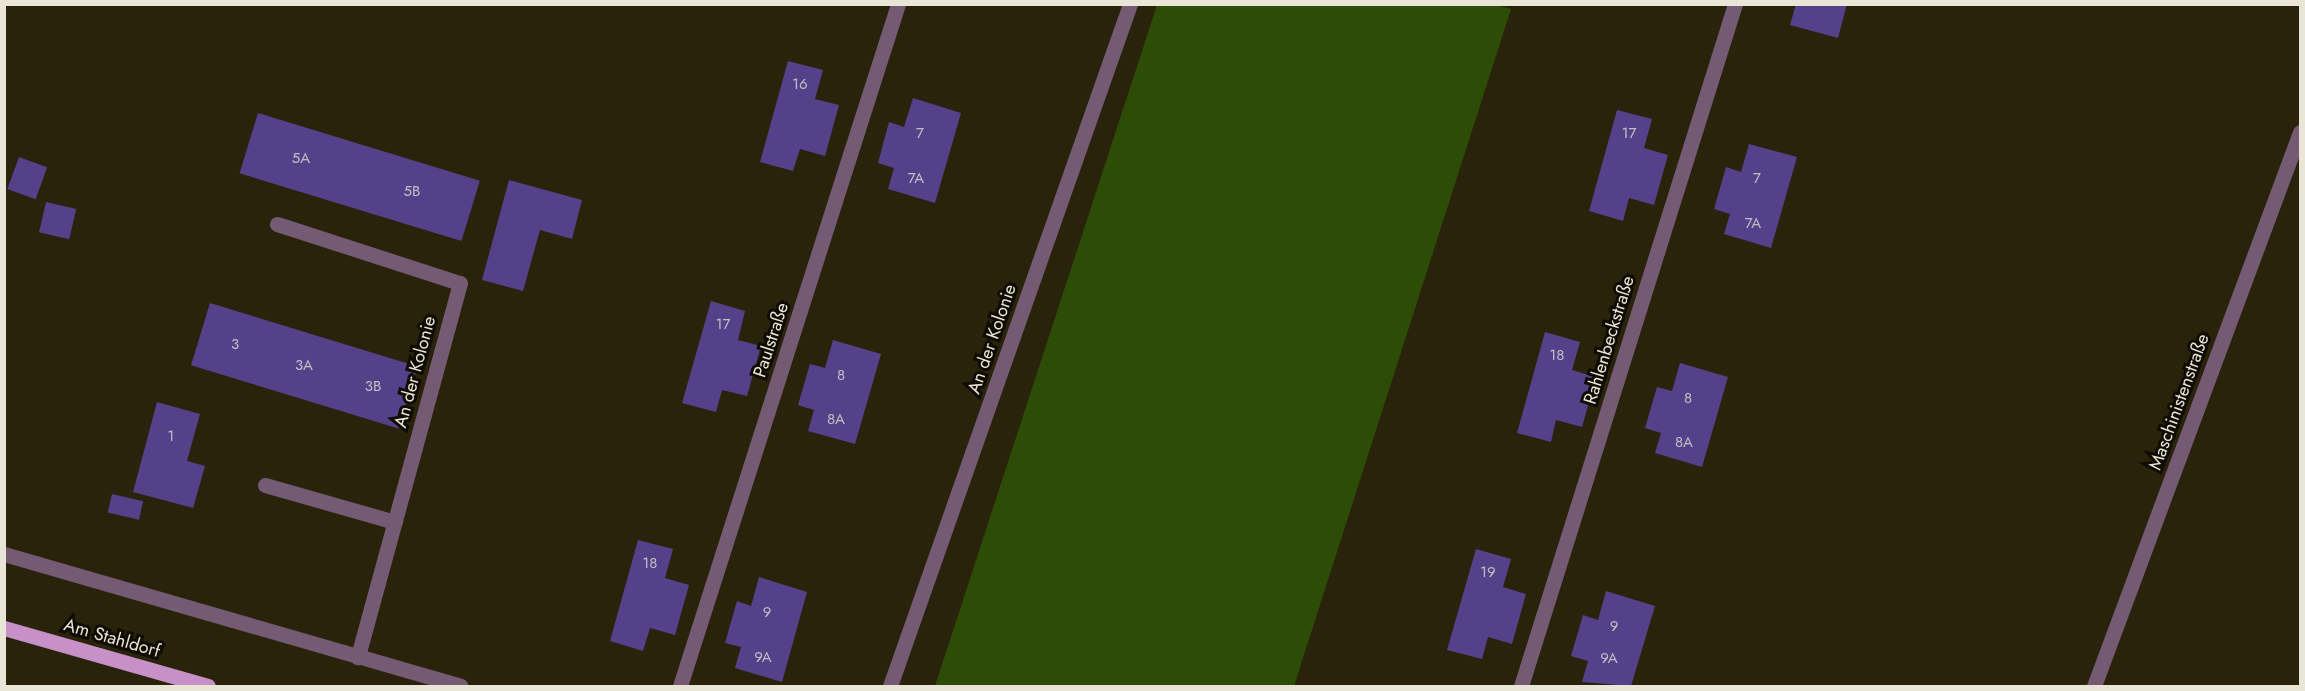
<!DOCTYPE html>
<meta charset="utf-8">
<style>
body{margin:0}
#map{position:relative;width:2305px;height:691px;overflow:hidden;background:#2a230c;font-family:Jost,sans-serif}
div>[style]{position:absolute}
.green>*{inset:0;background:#2d4c06}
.building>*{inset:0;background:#544189;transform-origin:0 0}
.minor>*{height:15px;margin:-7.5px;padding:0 7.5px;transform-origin:7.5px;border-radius:7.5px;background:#755a74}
.major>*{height:15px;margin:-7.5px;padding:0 7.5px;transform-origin:7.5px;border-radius:7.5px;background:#c790c6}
span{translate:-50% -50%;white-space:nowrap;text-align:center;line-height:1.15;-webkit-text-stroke:6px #100c04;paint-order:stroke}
.number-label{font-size:15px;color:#c4bcc4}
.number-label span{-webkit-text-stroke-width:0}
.street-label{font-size:18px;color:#e9e5d7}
.frame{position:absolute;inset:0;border:6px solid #e9e5d7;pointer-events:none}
</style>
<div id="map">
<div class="green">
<div style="clip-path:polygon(1496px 5px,1511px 9px,1294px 686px,935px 686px,1157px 5px)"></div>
</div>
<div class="building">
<div style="clip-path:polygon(1796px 4px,1847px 4px,1838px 38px,1790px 25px)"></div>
<div style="clip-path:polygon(788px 61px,823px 70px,815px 99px,839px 105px,825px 156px,800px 149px,793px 171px,760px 162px)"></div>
<div style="clip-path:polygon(913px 98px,961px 113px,935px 203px,888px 189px,894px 168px,878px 163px,889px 122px,904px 127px)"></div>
<div style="clip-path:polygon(1617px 110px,1652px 119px,1644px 148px,1668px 155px,1654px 205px,1629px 198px,1623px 221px,1589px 211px)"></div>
<div style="left:258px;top:113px;width:232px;height:63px;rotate:17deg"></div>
<div style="clip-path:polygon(1749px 144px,1797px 157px,1771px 248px,1724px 234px,1730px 214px,1714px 209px,1726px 167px,1741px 172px)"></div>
<div style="left:19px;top:157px;width:30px;height:34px;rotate:20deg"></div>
<div style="clip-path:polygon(509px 180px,582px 200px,572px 239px,540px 230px,523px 291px,482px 280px)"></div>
<div style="left:46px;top:202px;width:31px;height:31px;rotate:13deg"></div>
<div style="clip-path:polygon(711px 301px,745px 311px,738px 340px,761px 346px,747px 396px,722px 390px,716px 412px,682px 403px)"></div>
<div style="left:210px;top:303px;width:217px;height:65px;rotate:17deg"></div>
<div style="clip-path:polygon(1545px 332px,1580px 342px,1572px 370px,1596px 377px,1582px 427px,1556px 420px,1551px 442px,1517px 433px)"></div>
<div style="clip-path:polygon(833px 340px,881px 354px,855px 444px,808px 431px,814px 410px,798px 405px,810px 364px,825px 368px)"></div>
<div style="clip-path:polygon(1680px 363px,1728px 377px,1702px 467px,1655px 453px,1661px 433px,1645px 428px,1657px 387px,1672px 391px)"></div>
<div style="clip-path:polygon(157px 402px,200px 414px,187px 461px,205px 466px,193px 508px,133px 492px)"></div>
<div style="left:112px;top:494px;width:32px;height:19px;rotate:13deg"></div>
<div style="clip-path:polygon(638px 540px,673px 549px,665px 578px,689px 585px,675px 635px,650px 628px,643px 651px,610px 641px)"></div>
<div style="clip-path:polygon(1476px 549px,1511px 559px,1503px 587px,1526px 594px,1512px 644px,1488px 637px,1482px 659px,1447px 650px)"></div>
<div style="clip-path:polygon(759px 577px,807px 592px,782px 682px,735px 668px,741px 647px,725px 643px,737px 601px,751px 606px)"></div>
<div style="clip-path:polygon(1606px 591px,1655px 606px,1631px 686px,1582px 682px,1588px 661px,1571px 656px,1583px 615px,1598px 620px)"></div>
</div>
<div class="minor">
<div style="left:277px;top:224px;width:192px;rotate:17.9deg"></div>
<div style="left:460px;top:283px;width:388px;rotate:105.3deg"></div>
<div style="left:265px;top:485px;width:135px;rotate:15.9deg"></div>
<div style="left:4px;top:554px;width:475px;rotate:16.1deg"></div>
<div style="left:680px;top:686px;width:716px;rotate:-72.27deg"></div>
<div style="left:890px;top:686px;width:723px;rotate:-70.61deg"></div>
<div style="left:1521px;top:686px;width:715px;rotate:-72.58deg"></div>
<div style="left:2094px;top:686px;width:591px;rotate:-69.6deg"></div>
</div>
<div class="major">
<div style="left:4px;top:628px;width:212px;rotate:15.9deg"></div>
</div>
<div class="number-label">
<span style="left:800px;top:85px">16</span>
<span style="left:920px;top:134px">7</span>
<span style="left:1629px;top:134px">17</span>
<span style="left:301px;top:159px">5A</span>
<span style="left:916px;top:179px">7A</span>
<span style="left:1757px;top:179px">7</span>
<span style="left:412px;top:192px">5B</span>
<span style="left:1753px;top:224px">7A</span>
<span style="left:723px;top:325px">17</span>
<span style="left:235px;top:345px">3</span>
<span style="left:1557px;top:356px">18</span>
<span style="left:304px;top:366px">3A</span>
<span style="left:841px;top:376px">8</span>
<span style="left:373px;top:387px">3B</span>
<span style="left:1688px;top:399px">8</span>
<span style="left:836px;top:420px">8A</span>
<span style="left:171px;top:437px">1</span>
<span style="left:1684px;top:443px">8A</span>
<span style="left:650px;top:564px">18</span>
<span style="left:1488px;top:573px">19</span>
<span style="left:767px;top:613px">9</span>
<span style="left:1614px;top:627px">9</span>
<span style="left:763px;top:658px">9A</span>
<span style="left:1609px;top:659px">9A</span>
</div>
<div class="street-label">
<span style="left:992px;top:339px;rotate:-71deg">An der Kolonie</span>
<span style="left:771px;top:340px;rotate:-72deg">Paulstraße</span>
<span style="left:1609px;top:340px;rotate:-73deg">Rahlenbeckstraße</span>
<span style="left:415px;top:372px;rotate:-75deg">An der Kolonie</span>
<span style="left:2179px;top:402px;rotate:-70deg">Maschinistenstraße</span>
<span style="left:112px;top:638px;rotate:16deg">Am Stahldorf</span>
</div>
<div class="frame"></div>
</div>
